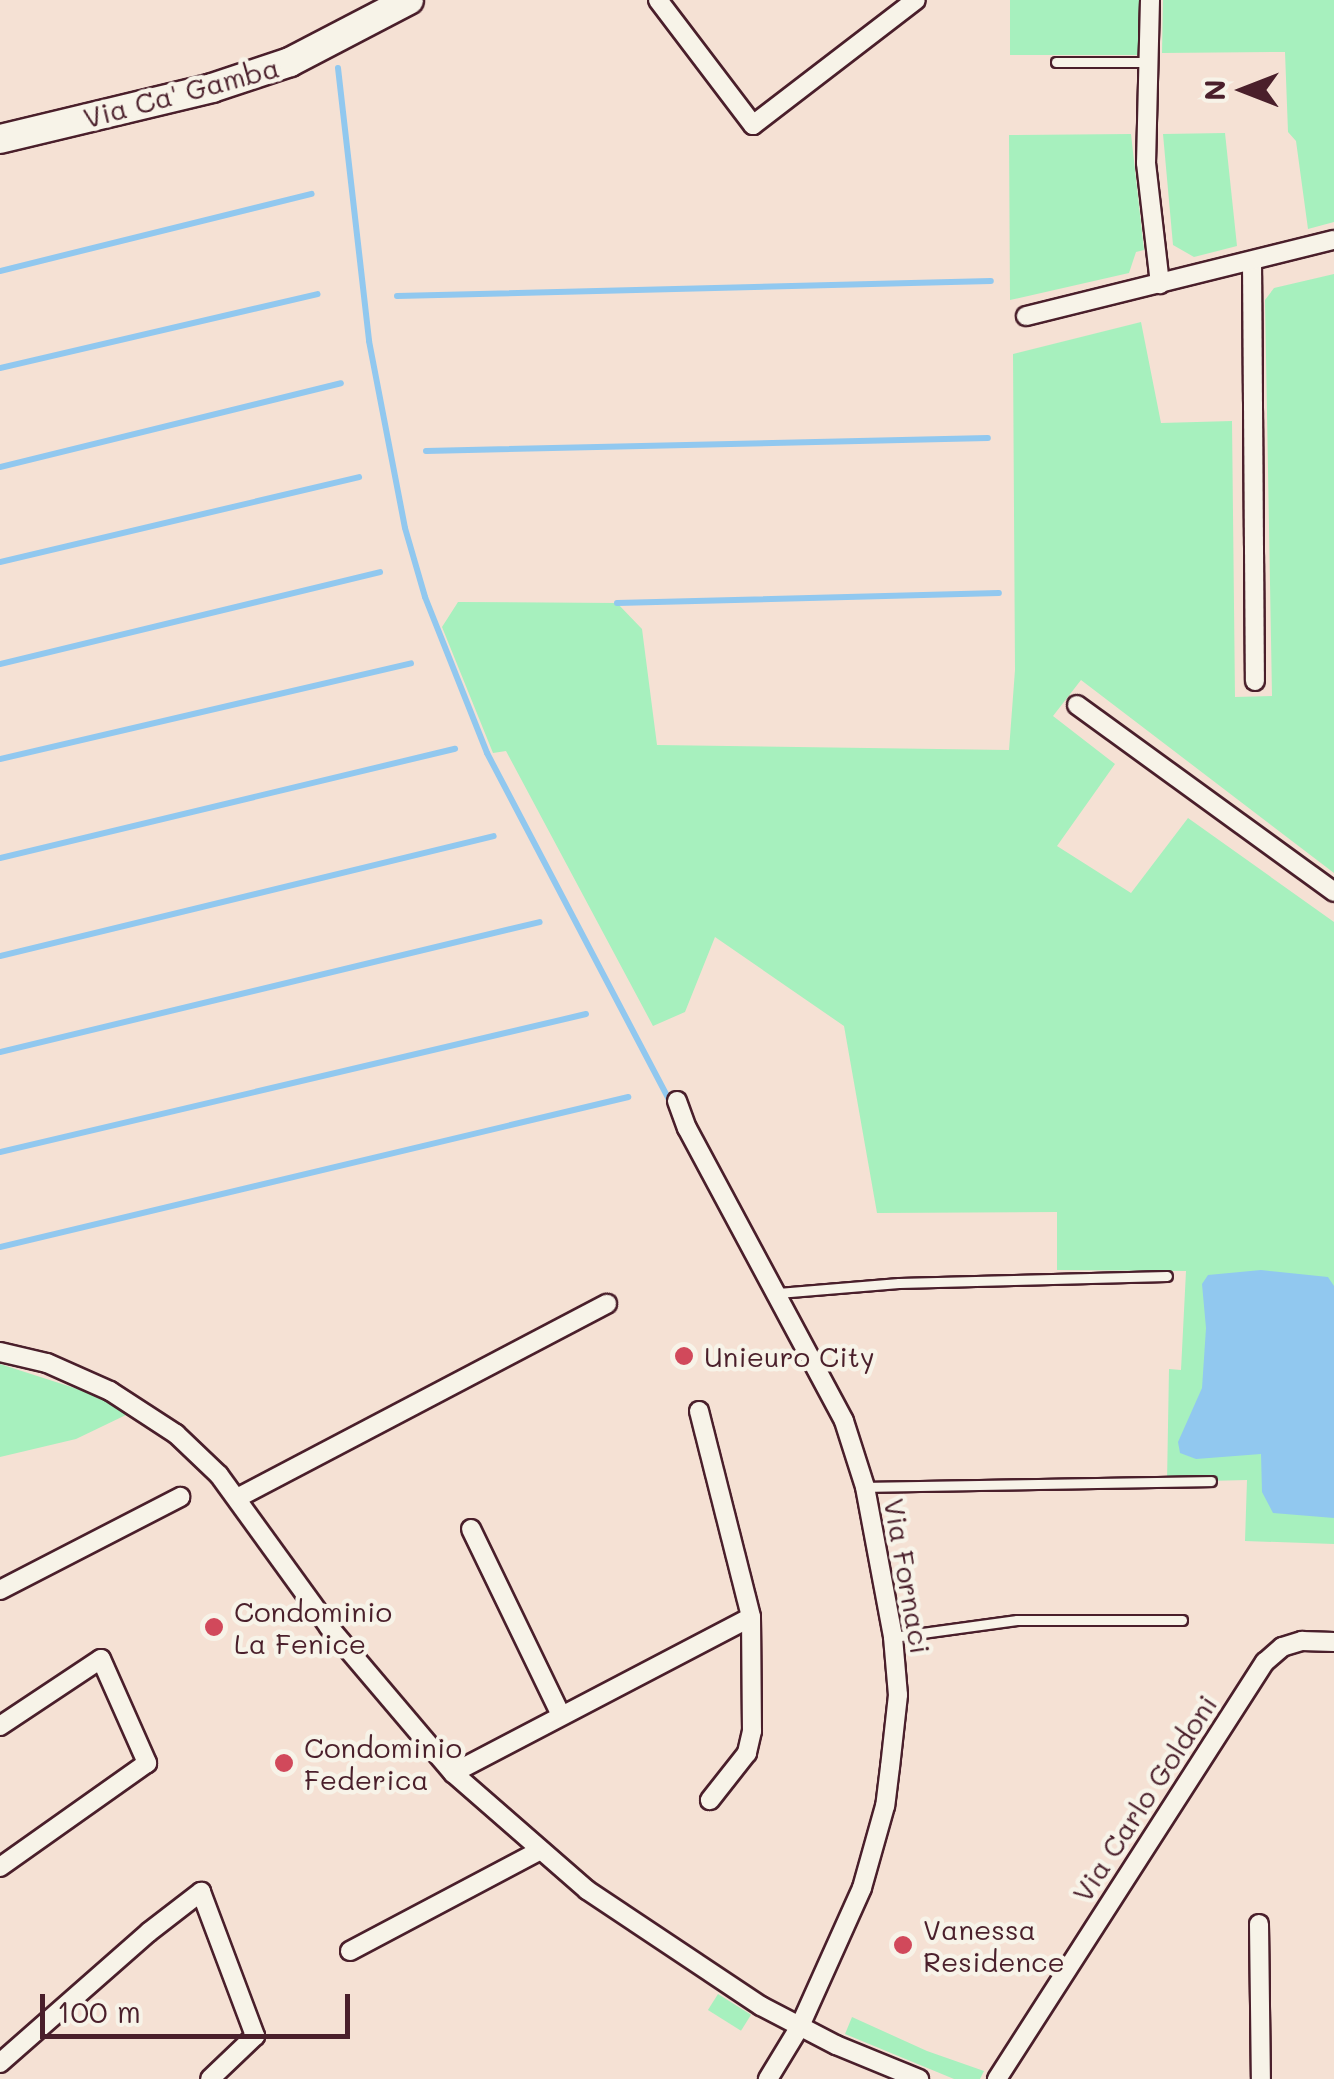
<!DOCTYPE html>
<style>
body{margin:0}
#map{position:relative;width:1334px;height:2079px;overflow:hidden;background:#f5e1d4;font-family:Mali,sans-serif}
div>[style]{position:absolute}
.green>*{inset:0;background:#a7f0be;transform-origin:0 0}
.water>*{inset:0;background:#91c8ef}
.stream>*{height:6px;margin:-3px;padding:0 3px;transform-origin:3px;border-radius:3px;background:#91c8ef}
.roads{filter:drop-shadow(2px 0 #4a1f2b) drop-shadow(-2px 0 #4a1f2b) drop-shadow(0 2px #4a1f2b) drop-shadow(0 -2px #4a1f2b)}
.lane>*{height:9px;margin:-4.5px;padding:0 4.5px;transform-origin:4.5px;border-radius:4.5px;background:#f7f3e8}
.street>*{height:18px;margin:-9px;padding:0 9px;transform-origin:9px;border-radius:9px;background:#f7f3e8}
.secondary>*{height:28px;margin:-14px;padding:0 14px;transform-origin:14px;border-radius:14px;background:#f7f3e8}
.dots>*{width:28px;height:28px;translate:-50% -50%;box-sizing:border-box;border:5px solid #f7f3e8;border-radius:50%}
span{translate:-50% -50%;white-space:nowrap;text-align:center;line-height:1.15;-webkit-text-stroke:9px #f7f3e8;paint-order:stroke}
.street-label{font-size:28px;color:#4a1f2b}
.poi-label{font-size:28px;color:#4a1f2b}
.left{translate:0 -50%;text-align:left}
.north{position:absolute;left:1194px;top:40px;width:100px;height:100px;-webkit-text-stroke:8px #f7f3e8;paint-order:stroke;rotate:270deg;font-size:28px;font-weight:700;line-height:40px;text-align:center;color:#4a1f2b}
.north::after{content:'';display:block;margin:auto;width:35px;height:45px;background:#4a1f2b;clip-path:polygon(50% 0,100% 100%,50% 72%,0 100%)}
.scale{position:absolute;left:40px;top:1994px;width:310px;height:45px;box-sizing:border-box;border:5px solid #4a1f2b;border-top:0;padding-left:12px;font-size:30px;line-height:35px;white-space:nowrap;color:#4a1f2b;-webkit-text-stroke:8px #f7f3e8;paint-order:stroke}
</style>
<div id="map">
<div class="green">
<div style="left:1010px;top:0;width:131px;height:55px"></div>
<div style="clip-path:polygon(1163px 0,1334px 0,1334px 222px,1308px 229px,1296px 141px,1288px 132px,1285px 52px,1162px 53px)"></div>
<div style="clip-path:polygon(1225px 133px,1237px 246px,1194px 257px,1173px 245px,1163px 134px)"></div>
<div style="clip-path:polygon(1131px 134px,1144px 250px,1136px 252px,1129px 273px,1010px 300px,1009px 135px)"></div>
<div style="clip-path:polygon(1334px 274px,1334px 873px,1081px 680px,1053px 716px,1115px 764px,1057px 846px,1131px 893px,1188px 818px,1334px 922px,1334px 1544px,1245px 1541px,1247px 1480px,1167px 1482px,1169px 1369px,1181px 1370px,1186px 1271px,1057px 1270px,1057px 1212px,877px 1213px,844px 1026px,715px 937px,685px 1012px,653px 1026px,506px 751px,493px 753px,442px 627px,458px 602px,617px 603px,642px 629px,657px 745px,1009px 750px,1015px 670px,1013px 354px,1141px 322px,1161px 423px,1232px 421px,1235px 697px,1272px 696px,1265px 300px,1274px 288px)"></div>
<div style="clip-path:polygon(0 1364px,90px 1393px,128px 1414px,76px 1439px,0 1457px)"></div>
<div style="left:718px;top:1994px;width:39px;height:19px;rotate:32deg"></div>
<div style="clip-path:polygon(852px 2017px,927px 2051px,984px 2071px,980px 2079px,954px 2079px,845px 2034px)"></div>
</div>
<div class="water">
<div style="clip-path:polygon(1261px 1270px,1328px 1277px,1334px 1286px,1334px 1518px,1273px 1513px,1262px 1492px,1261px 1454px,1196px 1459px,1180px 1453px,1178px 1442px,1202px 1388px,1206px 1328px,1202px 1284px,1208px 1275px)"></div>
</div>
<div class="stream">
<div style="left:338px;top:68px;width:275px;rotate:83.5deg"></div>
<div style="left:369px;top:341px;width:190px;rotate:79.1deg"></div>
<div style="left:405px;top:528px;width:72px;rotate:73.8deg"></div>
<div style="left:425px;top:597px;width:168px;rotate:68.3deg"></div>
<div style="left:487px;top:753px;width:391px;rotate:62.3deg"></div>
<div style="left:0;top:271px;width:321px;rotate:-13.9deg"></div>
<div style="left:397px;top:296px;width:594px;rotate:-1.45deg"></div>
<div style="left:0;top:368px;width:326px;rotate:-13.1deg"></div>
<div style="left:426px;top:451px;width:562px;rotate:-1.33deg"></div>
<div style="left:0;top:467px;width:351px;rotate:-13.8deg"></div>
<div style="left:0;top:562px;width:369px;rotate:-13.3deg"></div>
<div style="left:617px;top:603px;width:382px;rotate:-1.5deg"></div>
<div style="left:0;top:664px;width:391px;rotate:-13.6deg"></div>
<div style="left:0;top:759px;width:422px;rotate:-13.1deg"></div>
<div style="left:0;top:858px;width:468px;rotate:-13.5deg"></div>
<div style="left:0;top:956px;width:508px;rotate:-13.65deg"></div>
<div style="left:0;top:1052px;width:555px;rotate:-13.54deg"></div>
<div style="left:0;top:1152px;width:602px;rotate:-13.25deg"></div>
<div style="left:0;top:1247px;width:646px;rotate:-13.43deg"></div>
</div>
<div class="roads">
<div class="lane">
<div style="left:1056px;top:62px;width:92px"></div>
<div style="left:778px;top:1293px;width:121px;rotate:-4.7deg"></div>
<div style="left:899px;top:1283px;width:268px;rotate:-1.5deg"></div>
<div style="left:865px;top:1487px;width:346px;rotate:-1deg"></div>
<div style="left:893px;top:1637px;width:125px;rotate:-7.8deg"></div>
<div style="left:1017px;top:1620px;width:165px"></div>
</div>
<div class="street">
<div style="left:658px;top:0;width:157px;rotate:52.8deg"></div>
<div style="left:753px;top:125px;width:205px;rotate:-37.5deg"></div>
<div style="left:1150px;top:0;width:163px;rotate:91.4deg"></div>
<div style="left:1146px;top:163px;width:122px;rotate:83.4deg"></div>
<div style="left:1252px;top:261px;width:420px;rotate:89.6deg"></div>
<div style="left:1026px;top:316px;width:317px;rotate:-13.9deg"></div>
<div style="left:1077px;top:705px;width:318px;rotate:36deg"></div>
<div style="left:677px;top:1101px;width:29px;rotate:70deg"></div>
<div style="left:687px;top:1128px;width:332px;rotate:61.8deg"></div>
<div style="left:844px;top:1421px;width:69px;rotate:72.3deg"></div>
<div style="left:865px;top:1487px;width:153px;rotate:79.4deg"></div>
<div style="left:893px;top:1637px;width:58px;rotate:85.1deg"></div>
<div style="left:898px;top:1695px;width:72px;rotate:96.3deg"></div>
<div style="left:890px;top:1767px;width:39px;rotate:97deg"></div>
<div style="left:885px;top:1806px;width:85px;rotate:105.7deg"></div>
<div style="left:862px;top:1888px;width:154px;rotate:114.2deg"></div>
<div style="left:799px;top:2028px;width:60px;rotate:121.3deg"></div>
<div style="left:0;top:1352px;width:48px;rotate:13.2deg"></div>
<div style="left:47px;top:1363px;width:69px;rotate:24deg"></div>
<div style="left:110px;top:1391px;width:79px;rotate:33.1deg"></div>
<div style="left:176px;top:1434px;width:59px;rotate:43.6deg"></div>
<div style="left:219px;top:1475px;width:188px;rotate:54.1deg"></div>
<div style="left:329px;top:1627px;width:192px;rotate:49.7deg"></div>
<div style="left:453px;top:1773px;width:178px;rotate:41.1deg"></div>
<div style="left:587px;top:1890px;width:209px;rotate:33.7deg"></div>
<div style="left:761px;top:2006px;width:85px;rotate:27.5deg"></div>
<div style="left:836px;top:2045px;width:90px;rotate:22.3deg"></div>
<div style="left:699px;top:1411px;width:212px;rotate:75.8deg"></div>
<div style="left:751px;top:1617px;width:114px;rotate:89.5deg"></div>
<div style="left:752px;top:1731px;width:23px;rotate:103deg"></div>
<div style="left:747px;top:1753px;width:60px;rotate:128.2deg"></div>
<div style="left:237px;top:1498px;width:418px;rotate:-27.7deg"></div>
<div style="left:471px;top:1529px;width:207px;rotate:64.2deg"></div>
<div style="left:0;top:1590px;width:203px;rotate:-27.3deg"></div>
<div style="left:0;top:1726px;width:121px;rotate:-33.6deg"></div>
<div style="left:101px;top:1659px;width:114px;rotate:66.1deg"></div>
<div style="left:147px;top:1763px;width:180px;rotate:144.7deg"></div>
<div style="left:453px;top:1773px;width:336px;rotate:-27.6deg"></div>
<div style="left:1259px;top:1924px;width:155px;rotate:89.3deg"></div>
<div style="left:350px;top:1951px;width:214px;rotate:-27.9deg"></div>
<div style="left:0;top:2063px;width:198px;rotate:-41.3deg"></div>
<div style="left:149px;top:1932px;width:66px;rotate:-37.6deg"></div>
<div style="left:201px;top:1892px;width:154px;rotate:69.4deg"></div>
<div style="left:255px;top:2036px;width:62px;rotate:136.3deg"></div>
<div style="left:997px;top:2079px;width:496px;rotate:-57.3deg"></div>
<div style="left:1265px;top:1662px;width:23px;rotate:-41deg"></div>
<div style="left:1282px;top:1647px;width:21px;rotate:-17deg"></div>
<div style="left:1302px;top:1641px;width:32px;rotate:2deg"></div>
</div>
<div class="secondary">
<div style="left:0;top:139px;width:218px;rotate:-13.5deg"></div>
<div style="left:212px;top:88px;width:82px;rotate:-18.4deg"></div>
<div style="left:290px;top:62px;width:134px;rotate:-27.5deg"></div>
</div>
</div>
<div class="dots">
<div style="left:684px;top:1356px;background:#d1495b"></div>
<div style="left:214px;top:1627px;background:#d1495b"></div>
<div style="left:284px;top:1763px;background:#d1495b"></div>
<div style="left:903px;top:1945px;background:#d1495b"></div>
</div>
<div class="street-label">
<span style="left:181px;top:92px;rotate:-15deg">Via Ca' Gamba</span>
<span style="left:908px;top:1576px;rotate:80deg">Via Fornaci</span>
<span style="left:1144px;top:1798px;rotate:-57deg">Via Carlo Goldoni</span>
</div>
<div class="poi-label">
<span class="left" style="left:704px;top:1356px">Unieuro City</span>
<span class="left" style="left:234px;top:1627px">Condominio<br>La Fenice</span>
<span class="left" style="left:304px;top:1763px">Condominio<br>Federica</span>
<span class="left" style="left:923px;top:1945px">Vanessa<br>Residence</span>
</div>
<div class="north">N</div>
<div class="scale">100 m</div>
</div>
